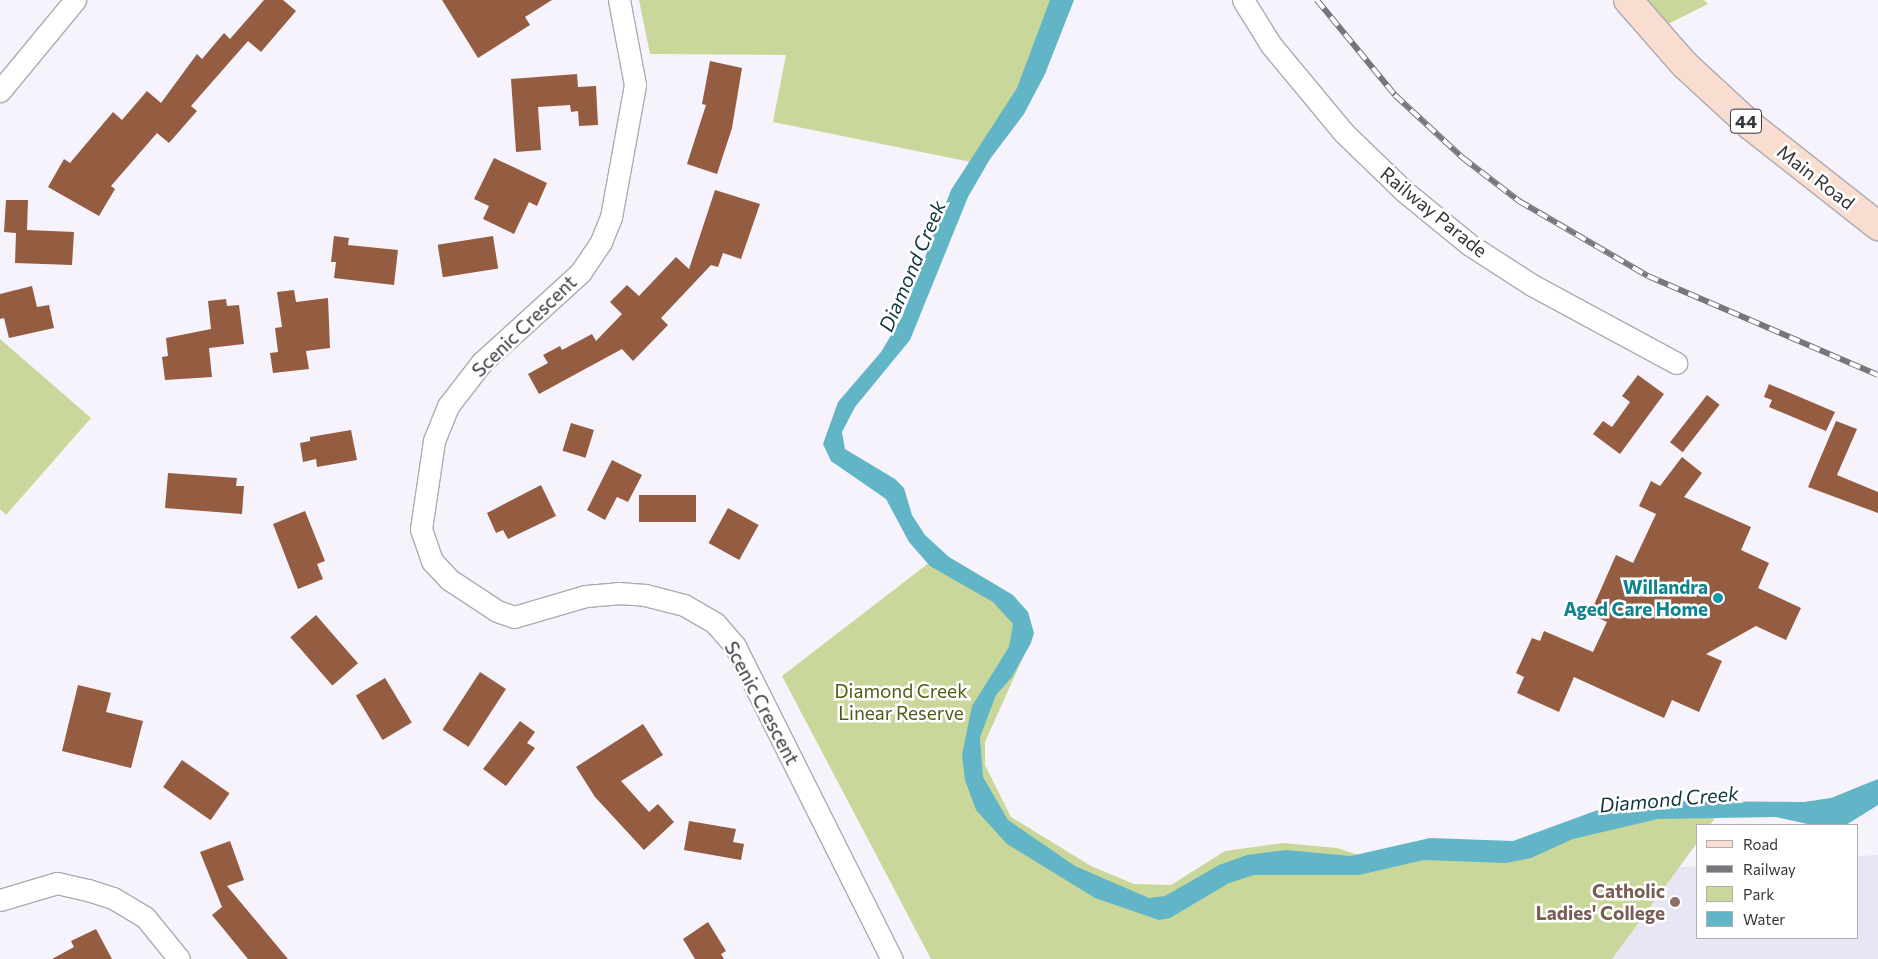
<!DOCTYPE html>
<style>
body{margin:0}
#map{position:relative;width:1878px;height:959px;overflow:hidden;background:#f6f3fc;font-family:Commissioner,sans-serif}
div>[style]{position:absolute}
.built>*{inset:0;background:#eae5f5}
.green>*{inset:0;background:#cad79a}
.water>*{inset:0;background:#62b5c7}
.building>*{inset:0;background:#945c40;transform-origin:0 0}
.roads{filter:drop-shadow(1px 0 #adabb2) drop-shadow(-1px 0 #adabb2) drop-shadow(0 1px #adabb2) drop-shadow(0 -1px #adabb2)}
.street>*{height:21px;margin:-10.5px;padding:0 10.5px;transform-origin:10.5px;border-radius:10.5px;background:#fff}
.primary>*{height:28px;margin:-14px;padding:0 14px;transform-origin:14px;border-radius:14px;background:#f8ddd0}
.rail>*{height:5.5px;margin-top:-2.75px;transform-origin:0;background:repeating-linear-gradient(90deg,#fff 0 11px,#78767c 0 22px);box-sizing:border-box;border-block:1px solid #78767c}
.dots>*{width:14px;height:14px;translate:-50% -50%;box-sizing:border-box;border:2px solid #fff;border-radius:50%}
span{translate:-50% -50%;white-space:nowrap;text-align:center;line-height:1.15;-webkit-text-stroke:5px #fff;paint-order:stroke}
.shield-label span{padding:1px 4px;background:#fff;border:1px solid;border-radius:4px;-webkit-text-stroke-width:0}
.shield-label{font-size:18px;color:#353438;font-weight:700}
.street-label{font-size:19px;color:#353438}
.culture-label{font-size:19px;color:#0d838f;font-weight:700}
.right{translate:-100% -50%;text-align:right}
.park-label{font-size:19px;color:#505b15}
.education-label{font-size:19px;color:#785e54;font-weight:700}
.water-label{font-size:20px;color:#0e363e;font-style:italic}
.legend{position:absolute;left:1696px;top:824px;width:162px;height:115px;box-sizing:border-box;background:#fff;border:1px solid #aeaeaf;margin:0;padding:6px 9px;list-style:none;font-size:15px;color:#353438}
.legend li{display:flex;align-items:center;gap:10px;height:25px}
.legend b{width:25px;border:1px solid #aeaeaf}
</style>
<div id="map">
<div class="built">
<div style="clip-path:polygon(1878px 855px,1878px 959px,1612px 959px,1679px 867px,1697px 866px,1697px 938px,1857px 938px,1857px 856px)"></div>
</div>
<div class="green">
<div style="clip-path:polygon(639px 0,1064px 0,1050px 42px,971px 162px,773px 122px,786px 55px,650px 54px)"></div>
<div style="clip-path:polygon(1648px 0,1704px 0,1708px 4px,1666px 25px)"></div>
<div style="clip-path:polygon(0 339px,91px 418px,6px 515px,0 509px)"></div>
<div style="clip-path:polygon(934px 559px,997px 589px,1030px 642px,985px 742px,985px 765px,1011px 817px,1091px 866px,1134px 884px,1171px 885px,1225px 851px,1283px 843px,1337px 848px,1371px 859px,1489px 853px,1569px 824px,1722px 808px,1710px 825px,1697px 825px,1697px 843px,1612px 959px,931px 959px,782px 676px)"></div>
</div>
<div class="water">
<div style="clip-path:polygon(1050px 0,1074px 0,1045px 74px,1024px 114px,990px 159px,968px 197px,910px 340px,855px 407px,842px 432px,845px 449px,895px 479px,904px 488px,912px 515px,925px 535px,949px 557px,1013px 595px,1028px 612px,1034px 633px,1031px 643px,1012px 677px,996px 695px,980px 737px,983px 777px,1008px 820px,1075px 866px,1149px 898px,1165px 896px,1219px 865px,1247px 855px,1286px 850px,1351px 856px,1430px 838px,1513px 841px,1595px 811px,1642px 801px,1804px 802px,1831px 798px,1878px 779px,1878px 805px,1846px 825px,1812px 825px,1776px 817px,1658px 819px,1573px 839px,1531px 858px,1506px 863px,1424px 860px,1359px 875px,1254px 875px,1229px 883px,1170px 918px,1159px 920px,1095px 898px,1007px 844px,976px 810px,965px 780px,962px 755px,972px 706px,1009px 647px,1013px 624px,993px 602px,930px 566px,909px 542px,886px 499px,831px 461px,823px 444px,838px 402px,881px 352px,902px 317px,951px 190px,1017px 88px)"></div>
</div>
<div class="building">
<div style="clip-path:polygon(264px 0,283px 0,296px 11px,261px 52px,248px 41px,191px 106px,197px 111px,169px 143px,157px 133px,111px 186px,115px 189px,99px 216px,48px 187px,64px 159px,70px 163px,113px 112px,122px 120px,147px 91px,161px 103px,197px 54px,202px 59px,224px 33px,230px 39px)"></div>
<div style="clip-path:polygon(442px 0,552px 0,525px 17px,530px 25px,478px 58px)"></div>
<div style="clip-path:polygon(710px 61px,742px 68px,732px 128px,717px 174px,687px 164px,706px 105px,702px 104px)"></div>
<div style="clip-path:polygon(577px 74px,578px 87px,596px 86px,598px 125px,579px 126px,578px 111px,571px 112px,570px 105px,538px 107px,541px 150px,516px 152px,511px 79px)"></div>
<div style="clip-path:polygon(494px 158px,547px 183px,537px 206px,529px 202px,514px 234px,483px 219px,489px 206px,474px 199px)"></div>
<div style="clip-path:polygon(715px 190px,760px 204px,741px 259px,723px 253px,718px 267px,711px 265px,661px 318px,668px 325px,633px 361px,622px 349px,539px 394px,528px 374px,548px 363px,543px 355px,560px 346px,562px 350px,592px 334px,596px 341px,622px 314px,610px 302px,627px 285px,639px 296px,676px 257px,689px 269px)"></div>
<div style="clip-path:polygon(6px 200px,28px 200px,27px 230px,74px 232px,72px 265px,15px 263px,16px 233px,4px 232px)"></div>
<div style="clip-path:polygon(334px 236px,349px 238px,348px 245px,398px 250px,394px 285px,334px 278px,336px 262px,331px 262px)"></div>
<div style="left:493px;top:236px;width:33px;height:56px;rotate:81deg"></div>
<div style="clip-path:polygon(32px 286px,37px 307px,49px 305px,54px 328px,9px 338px,4px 318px,0 319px,0 294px)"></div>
<div style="clip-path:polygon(294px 290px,296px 302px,328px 298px,330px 348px,306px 351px,309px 369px,273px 373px,270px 353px,278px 352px,275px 328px,282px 327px,277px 292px)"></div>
<div style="clip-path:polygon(226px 299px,227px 306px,239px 305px,244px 344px,209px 348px,212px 377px,165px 380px,162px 357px,168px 356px,166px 338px,211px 329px,208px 301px)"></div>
<div style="clip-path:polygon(1638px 375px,1664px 394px,1620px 454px,1593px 434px,1603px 421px,1612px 427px,1630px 402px,1622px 396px)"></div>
<div style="clip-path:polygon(1769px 384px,1835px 412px,1826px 431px,1769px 407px,1772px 400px,1764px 397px)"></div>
<div style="left:1707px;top:395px;width:16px;height:60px;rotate:38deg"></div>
<div style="clip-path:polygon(1836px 421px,1857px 429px,1837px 475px,1878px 492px,1878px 513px,1808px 487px)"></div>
<div style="left:571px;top:423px;width:24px;height:29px;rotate:17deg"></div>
<div style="clip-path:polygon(351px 430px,357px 460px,317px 467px,316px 459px,303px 462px,300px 443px,310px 441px,310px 437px)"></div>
<div style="clip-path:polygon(1682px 457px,1702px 473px,1684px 497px,1751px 527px,1741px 550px,1769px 563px,1758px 588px,1801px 608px,1786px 640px,1756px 626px,1706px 654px,1722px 661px,1699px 712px,1672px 700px,1664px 718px,1574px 677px,1559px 712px,1517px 693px,1524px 677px,1516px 673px,1532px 638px,1540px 641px,1544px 631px,1593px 652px,1607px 622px,1590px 614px,1616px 555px,1633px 563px,1656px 514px,1639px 506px,1651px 481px,1660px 486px)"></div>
<div style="clip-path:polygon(612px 460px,642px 475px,628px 502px,617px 497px,605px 520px,587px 510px)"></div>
<div style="clip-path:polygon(168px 473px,237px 478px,236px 486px,244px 486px,242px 514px,165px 508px)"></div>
<div style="clip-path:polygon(541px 485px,556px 516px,508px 539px,503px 530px,496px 533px,487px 513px)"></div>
<div style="left:696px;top:495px;width:27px;height:57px;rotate:90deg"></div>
<div style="left:728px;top:508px;width:35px;height:40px;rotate:29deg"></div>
<div style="clip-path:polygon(305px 511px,325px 561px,317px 564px,323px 579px,298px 589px,273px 524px)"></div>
<div style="left:316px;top:615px;width:64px;height:34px;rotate:49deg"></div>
<div style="left:480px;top:672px;width:31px;height:69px;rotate:33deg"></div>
<div style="left:385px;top:678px;width:52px;height:34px;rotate:59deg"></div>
<div style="clip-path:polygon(78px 685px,111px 693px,106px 712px,143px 721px,131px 768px,62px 751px)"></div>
<div style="clip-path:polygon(520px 721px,535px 732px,527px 743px,535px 748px,506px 786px,483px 769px)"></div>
<div style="clip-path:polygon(643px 724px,663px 755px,621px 781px,649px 812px,658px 804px,674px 822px,644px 850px,595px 797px,576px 767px)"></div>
<div style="left:182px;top:760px;width:58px;height:33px;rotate:35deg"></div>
<div style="clip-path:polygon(689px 821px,736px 829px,733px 842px,744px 844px,741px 860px,684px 850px)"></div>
<div style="clip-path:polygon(230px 841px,244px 880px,227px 886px,288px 959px,248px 959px,212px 915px,222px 907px,200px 852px)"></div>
<div style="clip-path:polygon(708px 922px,726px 951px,721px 954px,724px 959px,695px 959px,683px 939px)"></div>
<div style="clip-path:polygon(96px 929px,112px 959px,52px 959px,74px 947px,71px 941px)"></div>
</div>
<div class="roads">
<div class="street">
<div style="left:619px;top:0;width:86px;rotate:79.3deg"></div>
<div style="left:635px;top:85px;width:134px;rotate:100.3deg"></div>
<div style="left:611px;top:217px;width:27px;rotate:112deg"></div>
<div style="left:601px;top:242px;width:36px;rotate:124deg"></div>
<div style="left:581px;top:272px;width:134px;rotate:137.7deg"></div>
<div style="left:482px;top:362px;width:56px;rotate:127.7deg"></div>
<div style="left:448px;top:406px;width:38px;rotate:112deg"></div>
<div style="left:434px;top:441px;width:89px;rotate:98.4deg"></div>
<div style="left:421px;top:529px;width:34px;rotate:71deg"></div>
<div style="left:432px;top:561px;width:26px;rotate:47deg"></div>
<div style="left:450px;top:580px;width:56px;rotate:33.4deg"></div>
<div style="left:497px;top:611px;width:18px;rotate:19deg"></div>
<div style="left:514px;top:617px;width:75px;rotate:-16.3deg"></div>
<div style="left:586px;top:596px;width:32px;rotate:-5deg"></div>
<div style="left:618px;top:593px;width:27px;rotate:4deg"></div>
<div style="left:645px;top:595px;width:40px;rotate:14.4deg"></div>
<div style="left:684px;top:605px;width:36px;rotate:30deg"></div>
<div style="left:715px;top:623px;width:30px;rotate:49deg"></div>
<div style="left:735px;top:646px;width:350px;rotate:63.4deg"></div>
<div style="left:1243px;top:0;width:53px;rotate:58.1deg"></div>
<div style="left:1271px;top:45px;width:114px;rotate:50.3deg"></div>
<div style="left:1344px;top:133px;width:83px;rotate:44deg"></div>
<div style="left:1404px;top:191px;width:85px;rotate:39.3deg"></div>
<div style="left:1470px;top:245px;width:74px;rotate:32.8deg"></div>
<div style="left:1532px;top:285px;width:164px;rotate:28.4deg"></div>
<div style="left:0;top:91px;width:118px;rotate:-50.5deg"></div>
<div style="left:0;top:900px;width:59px;rotate:-16.6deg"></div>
<div style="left:57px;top:883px;width:32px;rotate:13deg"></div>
<div style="left:88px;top:890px;width:26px;rotate:18deg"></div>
<div style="left:113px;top:898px;width:37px;rotate:31deg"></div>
<div style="left:145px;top:917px;width:54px;rotate:51deg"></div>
</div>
<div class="primary">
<div style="left:1628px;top:0;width:86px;rotate:48.8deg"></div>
<div style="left:1685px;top:65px;width:90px;rotate:42.7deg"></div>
<div style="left:1751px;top:126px;width:162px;rotate:38.2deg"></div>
</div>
</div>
<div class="rail">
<div style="left:1317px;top:0;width:123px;rotate:50.6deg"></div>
<div style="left:1395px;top:95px;width:93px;rotate:42.8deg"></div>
<div style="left:1463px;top:158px;width:71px;rotate:37.5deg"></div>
<div style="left:1519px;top:201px;width:149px;rotate:30.2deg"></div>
<div style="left:1648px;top:276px;width:250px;rotate:23.3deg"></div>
</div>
<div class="dots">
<div style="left:1718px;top:598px;background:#0f9aa8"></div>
<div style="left:1675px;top:902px;background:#8d6e63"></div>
</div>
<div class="shield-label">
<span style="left:1746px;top:121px">44</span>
</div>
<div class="street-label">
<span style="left:1816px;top:177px;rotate:38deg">Main Road</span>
<span style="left:1434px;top:212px;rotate:39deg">Railway Parade</span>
<span style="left:524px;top:326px;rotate:-44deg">Scenic Crescent</span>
<span style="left:762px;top:703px;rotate:62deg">Scenic Crescent</span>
</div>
<div class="culture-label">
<span class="right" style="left:1708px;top:598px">Willandra<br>Aged Care Home</span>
</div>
<div class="park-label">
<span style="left:901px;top:702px">Diamond Creek<br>Linear Reserve</span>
</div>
<div class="education-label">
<span class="right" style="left:1665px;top:902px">Catholic<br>Ladies' College</span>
</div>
<div class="water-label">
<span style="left:912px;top:266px;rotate:-67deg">Diamond Creek</span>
<span style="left:1669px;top:799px;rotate:-5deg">Diamond Creek</span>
</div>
<ul class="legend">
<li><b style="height:6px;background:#f8ddd0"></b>Road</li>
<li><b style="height:6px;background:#78767c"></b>Railway</li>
<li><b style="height:14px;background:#cad79a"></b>Park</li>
<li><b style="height:14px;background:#62b5c7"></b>Water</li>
</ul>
</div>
